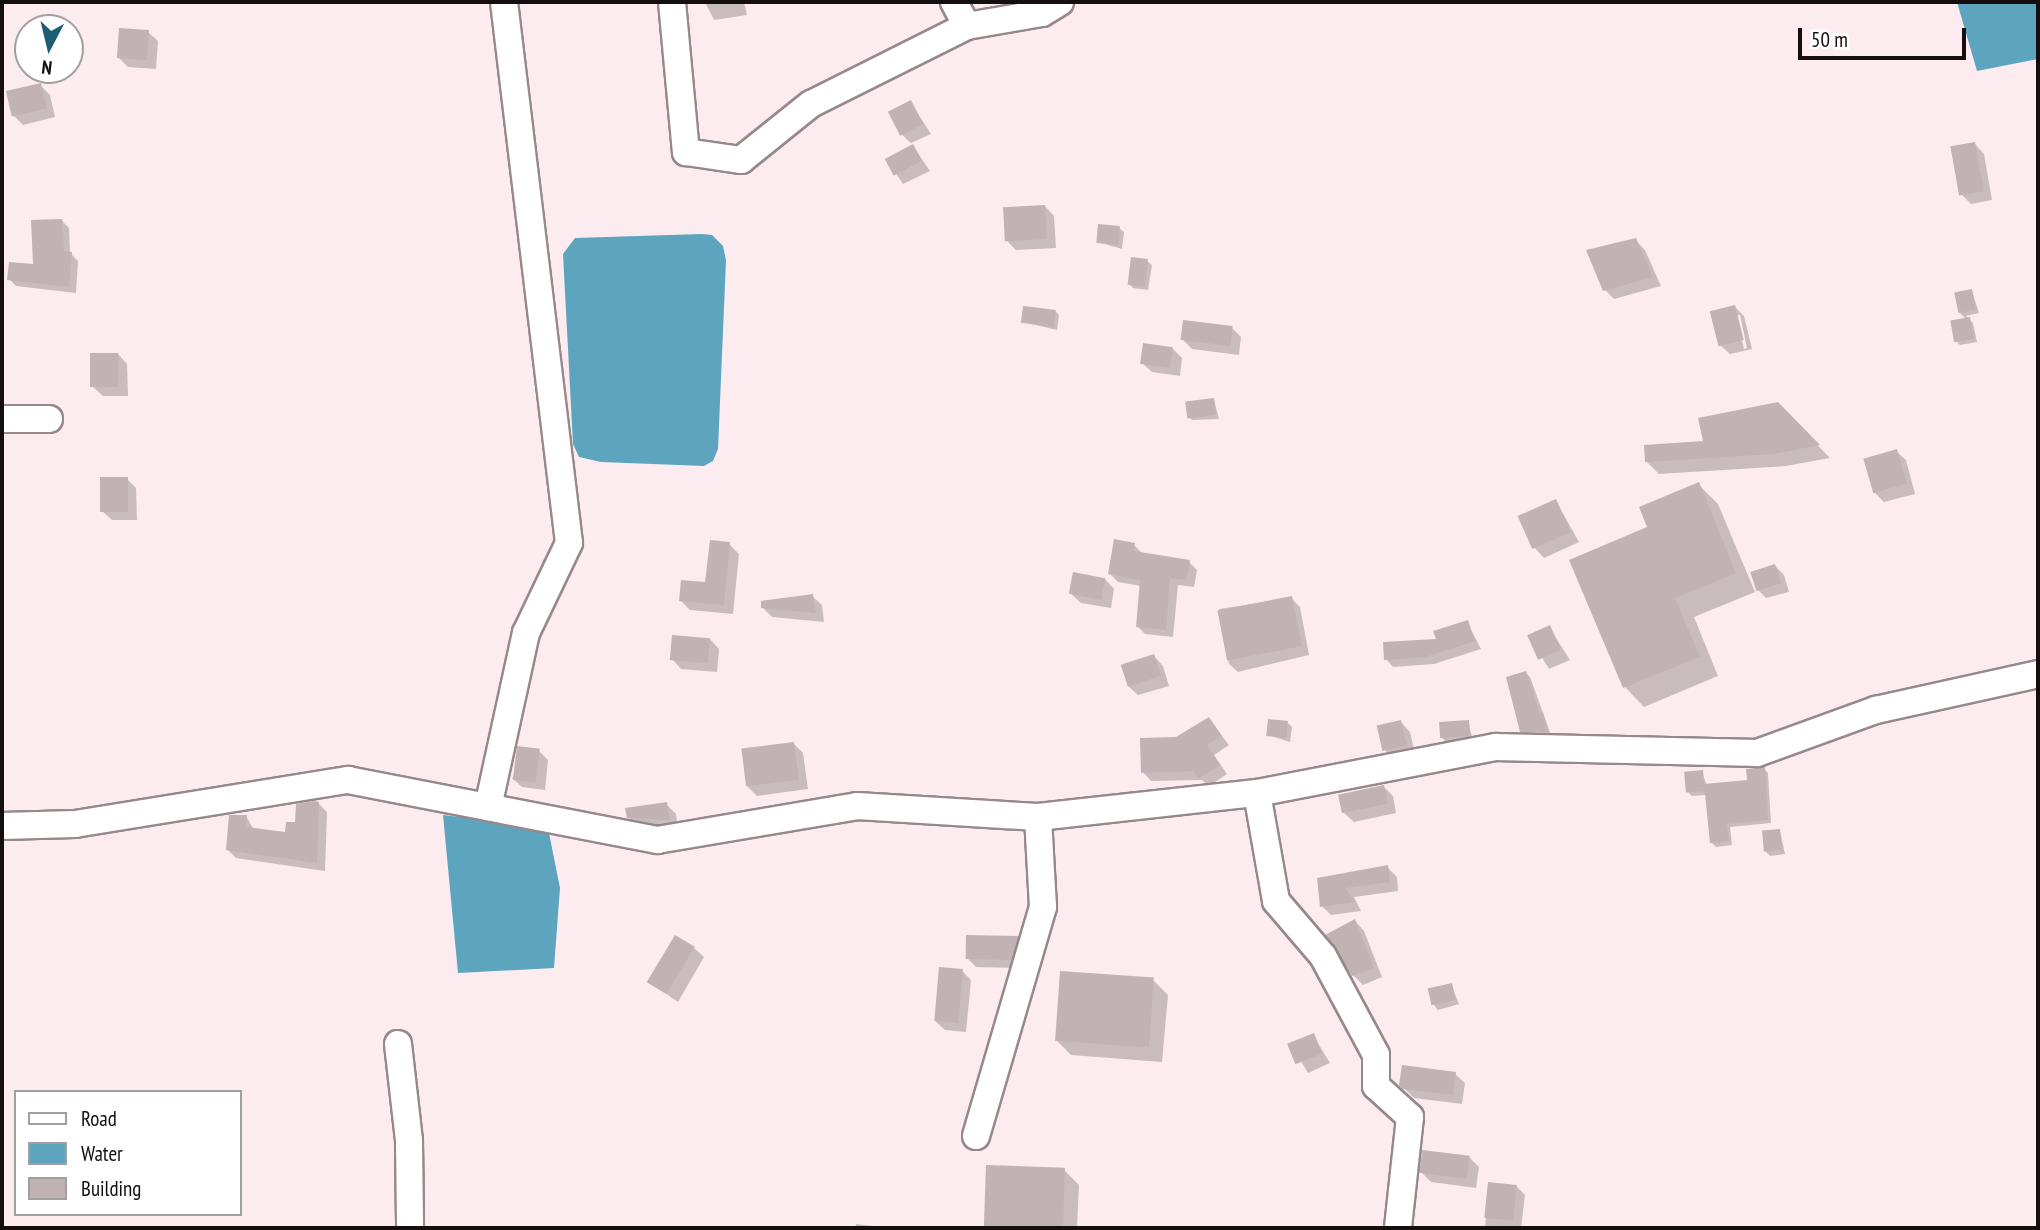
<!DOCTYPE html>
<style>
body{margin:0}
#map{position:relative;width:2040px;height:1230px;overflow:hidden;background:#fcecef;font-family:"PT Sans Narrow",sans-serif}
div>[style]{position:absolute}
.water>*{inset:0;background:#5da4bf}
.shadow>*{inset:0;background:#0003}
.building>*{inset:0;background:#c1b2b4;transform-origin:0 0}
.roads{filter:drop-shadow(2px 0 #97888b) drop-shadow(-2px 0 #97888b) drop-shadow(0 2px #97888b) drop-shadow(0 -2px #97888b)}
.minor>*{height:26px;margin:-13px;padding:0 13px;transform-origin:13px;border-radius:13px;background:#fff}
span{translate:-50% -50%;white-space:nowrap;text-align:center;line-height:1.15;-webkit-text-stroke:5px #fff;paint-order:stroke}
.frame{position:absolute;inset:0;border:4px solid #140e0f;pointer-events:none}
.legend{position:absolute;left:14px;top:1090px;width:228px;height:126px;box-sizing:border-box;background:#fff;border:2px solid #a19f9f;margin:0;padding:9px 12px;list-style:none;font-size:21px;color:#140e0f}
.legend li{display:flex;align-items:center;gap:14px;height:35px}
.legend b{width:35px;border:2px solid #a19f9f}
.north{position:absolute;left:14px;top:14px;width:70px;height:70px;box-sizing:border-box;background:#fff;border:2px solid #a19f9f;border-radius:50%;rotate:187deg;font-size:19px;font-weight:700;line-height:28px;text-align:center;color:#140e0f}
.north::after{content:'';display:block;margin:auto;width:24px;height:32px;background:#1d5e73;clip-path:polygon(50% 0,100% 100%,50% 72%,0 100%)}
.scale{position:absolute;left:1798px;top:28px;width:168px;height:32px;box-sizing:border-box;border:4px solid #140e0f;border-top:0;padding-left:9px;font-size:21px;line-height:24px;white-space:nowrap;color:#140e0f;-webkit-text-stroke:5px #fff;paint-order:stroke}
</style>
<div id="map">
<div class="water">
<div style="clip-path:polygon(1957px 2px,2038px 2px,2038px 59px,1977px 71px)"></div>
<div style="clip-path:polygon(702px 234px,712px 235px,723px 246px,726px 260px,718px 449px,713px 461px,704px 466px,601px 462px,579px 457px,573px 444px,563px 254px,575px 238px)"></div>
<div style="clip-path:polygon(443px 815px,548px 828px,560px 888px,554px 968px,458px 973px)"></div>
</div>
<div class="shadow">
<div style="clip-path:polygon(705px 2px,744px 2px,747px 15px,714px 20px)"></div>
<div style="clip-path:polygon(148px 32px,158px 41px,156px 69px,128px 67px,119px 58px)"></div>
<div style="clip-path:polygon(40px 85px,50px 95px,55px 117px,23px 125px,13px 115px)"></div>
<div style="clip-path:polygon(911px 103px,931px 134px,911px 143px,901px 134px)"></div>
<div style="clip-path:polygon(1975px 144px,1984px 154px,1992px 200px,1971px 204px,1961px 194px)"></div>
<div style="clip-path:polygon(913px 146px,930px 171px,903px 184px,886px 159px)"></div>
<div style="clip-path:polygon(1045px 206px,1054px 216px,1056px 248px,1016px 250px,1006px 240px)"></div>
<div style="clip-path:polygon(62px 221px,69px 228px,70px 253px,78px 261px,76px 293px,16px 286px,9px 279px,35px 266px)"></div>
<div style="clip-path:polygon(1119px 228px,1124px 232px,1122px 249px,1098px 242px)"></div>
<div style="clip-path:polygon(1635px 240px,1645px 250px,1661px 286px,1614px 299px,1605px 290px)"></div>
<div style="clip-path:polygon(1147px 261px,1152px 265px,1148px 290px,1133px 288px,1129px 284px)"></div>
<div style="clip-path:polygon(1972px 291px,1979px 313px,1966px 316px,1973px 323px,1977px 342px,1960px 345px,1956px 341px,1966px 319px,1959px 312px)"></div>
<div style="clip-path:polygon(evenodd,1735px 307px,1744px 316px,1752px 349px,1730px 354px,1720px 345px,1735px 307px,1736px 315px,1740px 315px,1747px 348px,1744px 349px,1736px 315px)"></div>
<div style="clip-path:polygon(1055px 311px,1059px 315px,1057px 330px,1023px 322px)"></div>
<div style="clip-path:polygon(1232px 328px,1241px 337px,1239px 355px,1192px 349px,1182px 339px)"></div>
<div style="clip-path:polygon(1172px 348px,1182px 358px,1180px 376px,1152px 372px,1142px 363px)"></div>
<div style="clip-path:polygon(118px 354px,127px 364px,128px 396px,103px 396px,93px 387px)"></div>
<div style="clip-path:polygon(1214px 400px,1219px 419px,1192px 420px,1188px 416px)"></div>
<div style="clip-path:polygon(1778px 404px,1830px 458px,1786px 466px,1659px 474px,1646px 461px,1705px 443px)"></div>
<div style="clip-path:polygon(1896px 451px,1906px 460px,1915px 494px,1884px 502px,1874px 492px)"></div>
<div style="clip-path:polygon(127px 479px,136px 488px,137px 520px,112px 520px,102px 511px)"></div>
<div style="clip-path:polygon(1698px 484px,1718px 504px,1755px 592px,1694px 617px,1718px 676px,1644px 707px,1625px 687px,1649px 528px)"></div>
<div style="clip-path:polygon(1556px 501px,1579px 542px,1544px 558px,1535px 548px)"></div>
<div style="clip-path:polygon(729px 544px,739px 554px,733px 614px,690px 610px,680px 600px,707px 584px)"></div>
<div style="clip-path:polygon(1134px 545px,1142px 553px,1189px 562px,1197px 570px,1194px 587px,1178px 585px,1173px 637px,1145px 634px,1137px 626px,1141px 586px,1118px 582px,1110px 574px)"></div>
<div style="clip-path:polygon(1775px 566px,1784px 575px,1789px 592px,1766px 598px,1757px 589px)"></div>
<div style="clip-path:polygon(1105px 579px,1114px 589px,1111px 608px,1081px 603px,1071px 594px)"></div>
<div style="clip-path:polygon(812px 596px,822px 605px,824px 622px,772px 617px,763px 608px)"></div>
<div style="clip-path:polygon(1291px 598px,1300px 607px,1309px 655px,1238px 672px,1229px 664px,1219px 609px)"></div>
<div style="clip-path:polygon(1467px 622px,1481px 649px,1434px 664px,1393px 667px,1386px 659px,1438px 641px)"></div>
<div style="clip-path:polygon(1549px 627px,1570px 660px,1549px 669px,1529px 636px)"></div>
<div style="clip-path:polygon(710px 639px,719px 649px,717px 672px,681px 669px,672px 659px)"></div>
<div style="clip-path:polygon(1154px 656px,1163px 666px,1169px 686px,1138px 695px,1128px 686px)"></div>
<div style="clip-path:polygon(1526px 673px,1530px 677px,1551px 735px,1526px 735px,1522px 731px)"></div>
<div style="clip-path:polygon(1209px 719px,1229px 745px,1214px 755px,1227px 774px,1209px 786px,1202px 780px,1151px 781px,1143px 772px,1176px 739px)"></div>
<div style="clip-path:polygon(1401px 722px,1410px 732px,1415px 754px,1394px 759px,1384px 749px)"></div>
<div style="clip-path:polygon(1468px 722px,1473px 740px,1446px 742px,1442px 738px)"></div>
<div style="clip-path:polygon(1288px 723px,1292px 727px,1290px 742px,1268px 735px)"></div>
<div style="clip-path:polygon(794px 744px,803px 753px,808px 789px,757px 796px,747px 786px)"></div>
<div style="clip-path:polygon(539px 751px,548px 760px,545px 790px,522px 787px,512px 778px)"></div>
<div style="clip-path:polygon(1764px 769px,1768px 773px,1771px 823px,1730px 827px,1732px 845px,1716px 847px,1712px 843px,1707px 795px,1692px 796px,1688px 792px,1702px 772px,1707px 786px,1749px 782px)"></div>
<div style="clip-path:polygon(1383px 786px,1393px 796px,1396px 813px,1354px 822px,1344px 813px)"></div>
<div style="clip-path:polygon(318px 803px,327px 812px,325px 871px,236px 858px,227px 849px,246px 816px,254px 830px,287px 833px)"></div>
<div style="clip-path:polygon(666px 804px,676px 814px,678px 829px,638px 827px,628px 817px)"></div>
<div style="clip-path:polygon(1780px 831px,1785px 854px,1770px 856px,1765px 851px)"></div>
<div style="clip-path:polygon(1387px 867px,1397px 877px,1398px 891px,1354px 897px,1361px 911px,1331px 915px,1322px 906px,1319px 879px)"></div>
<div style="clip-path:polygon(1355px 921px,1364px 931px,1382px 977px,1363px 985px,1353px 975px)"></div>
<div style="clip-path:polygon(1017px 938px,1027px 947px,1020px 968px,976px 967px,967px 958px)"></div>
<div style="clip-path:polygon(694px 948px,704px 957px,678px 1002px,649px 982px)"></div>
<div style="clip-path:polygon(962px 971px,971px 980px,966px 1032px,945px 1030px,935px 1021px)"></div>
<div style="clip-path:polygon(1153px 980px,1168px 995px,1162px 1062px,1071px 1055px,1056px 1040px)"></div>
<div style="clip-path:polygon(1451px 985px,1459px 1004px,1438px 1010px,1434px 1005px)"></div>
<div style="clip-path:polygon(1313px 1035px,1330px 1063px,1308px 1073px,1291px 1045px)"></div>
<div style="clip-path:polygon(1455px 1074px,1465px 1083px,1462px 1104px,1414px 1098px,1401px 1085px)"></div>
<div style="clip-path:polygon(1470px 1158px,1479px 1167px,1476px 1188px,1431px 1182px,1422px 1173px)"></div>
<div style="clip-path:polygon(988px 1167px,1064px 1170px,1079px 1185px,1077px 1228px,985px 1228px)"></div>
<div style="clip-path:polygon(1489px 1183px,1516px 1186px,1525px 1195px,1521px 1228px,1485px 1228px)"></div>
<div style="clip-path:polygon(856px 1224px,889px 1228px,855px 1228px)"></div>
</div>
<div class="building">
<div style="left:119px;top:28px;width:30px;height:30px;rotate:4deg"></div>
<div style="left:41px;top:83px;width:26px;height:36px;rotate:77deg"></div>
<div style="left:911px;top:100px;width:27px;height:26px;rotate:63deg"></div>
<div style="left:1975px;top:142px;width:50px;height:25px;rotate:80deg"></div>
<div style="left:913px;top:144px;width:19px;height:32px;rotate:62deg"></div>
<div style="left:1045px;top:205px;width:34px;height:42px;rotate:87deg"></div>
<div style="clip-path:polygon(62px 219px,64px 251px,72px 252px,69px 287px,7px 280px,9px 262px,33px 264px,31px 220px)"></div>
<div style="left:1098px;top:224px;width:22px;height:19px;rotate:5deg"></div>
<div style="clip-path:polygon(1636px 238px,1653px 277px,1603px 291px,1586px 250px)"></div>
<div style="left:1131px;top:257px;width:17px;height:28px;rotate:7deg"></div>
<div style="left:1972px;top:289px;width:21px;height:18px;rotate:79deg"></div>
<div style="left:1735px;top:305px;width:36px;height:26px;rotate:76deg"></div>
<div style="left:1023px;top:306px;width:33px;height:17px;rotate:7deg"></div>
<div style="left:1970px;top:317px;width:22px;height:20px;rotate:80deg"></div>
<div style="left:1183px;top:320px;width:50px;height:20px;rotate:7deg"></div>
<div style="left:1143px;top:343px;width:30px;height:21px;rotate:8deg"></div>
<div style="left:90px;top:353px;width:28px;height:34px"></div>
<div style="left:1214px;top:398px;width:17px;height:29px;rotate:83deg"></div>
<div style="clip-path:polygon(1778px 402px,1820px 445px,1772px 454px,1645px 462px,1644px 445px,1703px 441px,1698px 418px)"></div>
<div style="left:1897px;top:449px;width:36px;height:35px;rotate:74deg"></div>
<div style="left:100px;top:477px;width:28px;height:35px"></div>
<div style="clip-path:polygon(1699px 482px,1736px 573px,1675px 598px,1700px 657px,1623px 688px,1569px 560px,1647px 527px,1639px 507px)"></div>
<div style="left:1556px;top:499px;width:36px;height:42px;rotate:66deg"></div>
<div style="clip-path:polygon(1114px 539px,1135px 543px,1134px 551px,1190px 560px,1186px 580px,1170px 578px,1166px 630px,1136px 627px,1140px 580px,1108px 574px)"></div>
<div style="clip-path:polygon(710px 540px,730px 542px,724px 605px,679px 601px,681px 580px,705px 582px)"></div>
<div style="left:1775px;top:564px;width:20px;height:26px;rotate:72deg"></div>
<div style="left:1073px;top:572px;width:33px;height:22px;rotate:11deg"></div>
<div style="clip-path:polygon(813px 594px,816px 613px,761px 608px,761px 601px)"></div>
<div style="left:1292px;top:596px;width:51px;height:76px;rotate:79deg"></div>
<div style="clip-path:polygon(1468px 620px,1475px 641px,1425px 657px,1384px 660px,1383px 642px,1436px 639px,1433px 631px)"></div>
<div style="left:1550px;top:625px;width:27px;height:25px;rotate:66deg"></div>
<div style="left:672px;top:635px;width:38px;height:25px;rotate:5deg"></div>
<div style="left:1154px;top:654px;width:23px;height:35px;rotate:72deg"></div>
<div style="clip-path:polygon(1526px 671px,1540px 713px,1543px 712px,1548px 732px,1520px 732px,1506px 677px)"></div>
<div style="clip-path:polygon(1209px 717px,1222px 736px,1207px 745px,1220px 765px,1198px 779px,1194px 771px,1141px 773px,1140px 738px,1176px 737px)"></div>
<div style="left:1268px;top:719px;width:20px;height:17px;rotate:6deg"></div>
<div style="left:1401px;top:720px;width:26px;height:25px;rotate:77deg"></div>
<div style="left:1469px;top:720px;width:16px;height:30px;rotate:86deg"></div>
<div style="left:794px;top:742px;width:38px;height:53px;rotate:83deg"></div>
<div style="left:517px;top:746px;width:23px;height:34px;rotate:7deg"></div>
<div style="clip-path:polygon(1765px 767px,1768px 820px,1727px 824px,1729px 841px,1710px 843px,1704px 784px,1747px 780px,1746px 769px)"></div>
<div style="left:1703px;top:770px;width:21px;height:19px;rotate:85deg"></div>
<div style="left:1384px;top:785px;width:19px;height:47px;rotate:78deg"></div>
<div style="clip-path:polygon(314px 801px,319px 802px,317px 863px,226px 850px,229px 815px,247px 815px,246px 827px,285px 832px,286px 822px,295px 822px,296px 804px)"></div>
<div style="clip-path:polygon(667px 802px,669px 820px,627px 818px,625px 808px)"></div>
<div style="left:1780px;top:829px;width:21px;height:18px;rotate:85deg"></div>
<div style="clip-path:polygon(1388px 865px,1390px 882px,1346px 888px,1354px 902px,1320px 907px,1317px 878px)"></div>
<div style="clip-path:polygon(1355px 919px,1374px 968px,1352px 976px,1325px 935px)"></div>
<div style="left:675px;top:935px;width:23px;height:55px;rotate:31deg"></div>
<div style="left:966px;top:935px;width:52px;height:24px;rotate:1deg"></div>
<div style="left:939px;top:967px;width:24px;height:54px;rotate:5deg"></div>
<div style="left:1060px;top:971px;width:94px;height:70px;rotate:4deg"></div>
<div style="left:1452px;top:983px;width:17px;height:25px;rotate:77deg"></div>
<div style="left:1314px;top:1033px;width:22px;height:29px;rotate:68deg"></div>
<div style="clip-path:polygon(1402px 1065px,1456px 1072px,1453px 1095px,1403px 1089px,1399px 1085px)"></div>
<div style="left:1422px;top:1150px;width:48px;height:23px;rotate:7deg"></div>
<div style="left:986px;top:1165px;width:79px;height:63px;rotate:2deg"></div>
<div style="left:1488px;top:1182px;width:29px;height:36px;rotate:6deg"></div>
</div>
<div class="roads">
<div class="minor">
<div style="left:672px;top:2px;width:151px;rotate:84.7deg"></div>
<div style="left:686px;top:152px;width:56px;rotate:8.3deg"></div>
<div style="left:741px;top:160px;width:90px;rotate:-38.7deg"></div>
<div style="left:811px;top:104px;width:174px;rotate:-26.6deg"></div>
<div style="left:967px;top:26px;width:76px;rotate:-9.8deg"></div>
<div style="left:1042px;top:13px;width:21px;rotate:-31deg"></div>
<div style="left:954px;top:2px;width:27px;rotate:62deg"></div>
<div style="left:2px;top:419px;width:47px"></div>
<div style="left:1257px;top:793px;width:110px;rotate:80deg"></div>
<div style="left:1276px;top:901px;width:72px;rotate:49.5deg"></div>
<div style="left:1323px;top:956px;width:112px;rotate:61.8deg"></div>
<div style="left:1376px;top:1055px;width:31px;rotate:90deg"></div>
<div style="left:1376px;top:1086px;width:46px;rotate:42.4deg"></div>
<div style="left:1410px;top:1117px;width:112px;rotate:96.2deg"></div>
<div style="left:488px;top:807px;width:178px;rotate:-77.7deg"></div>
<div style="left:526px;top:633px;width:100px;rotate:-64.5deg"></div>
<div style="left:569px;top:543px;width:545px;rotate:-96.85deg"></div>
<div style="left:2px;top:826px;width:73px;rotate:-1.6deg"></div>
<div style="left:75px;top:824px;width:277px;rotate:-9.2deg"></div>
<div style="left:348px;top:780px;width:315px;rotate:11deg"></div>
<div style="left:657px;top:840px;width:203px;rotate:-9.6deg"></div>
<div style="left:857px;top:806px;width:181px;rotate:3.5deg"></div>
<div style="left:1038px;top:817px;width:220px;rotate:-6.3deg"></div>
<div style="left:1257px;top:793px;width:243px;rotate:-10.9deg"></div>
<div style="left:1496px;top:747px;width:261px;rotate:1.3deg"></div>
<div style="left:1757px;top:753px;width:127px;rotate:-19.9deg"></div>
<div style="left:1876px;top:710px;width:166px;rotate:-12.5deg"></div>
<div style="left:398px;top:1044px;width:98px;rotate:83.5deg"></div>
<div style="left:409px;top:1141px;width:87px;rotate:89.3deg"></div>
<div style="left:976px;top:1136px;width:239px;rotate:-73.7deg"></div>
<div style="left:1043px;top:907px;width:90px;rotate:-93.2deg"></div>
</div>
</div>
<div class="frame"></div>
<ul class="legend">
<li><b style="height:9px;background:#fff"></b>Road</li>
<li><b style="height:19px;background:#5da4bf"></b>Water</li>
<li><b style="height:19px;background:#c1b2b4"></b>Building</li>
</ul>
<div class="north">N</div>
<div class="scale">50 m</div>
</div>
